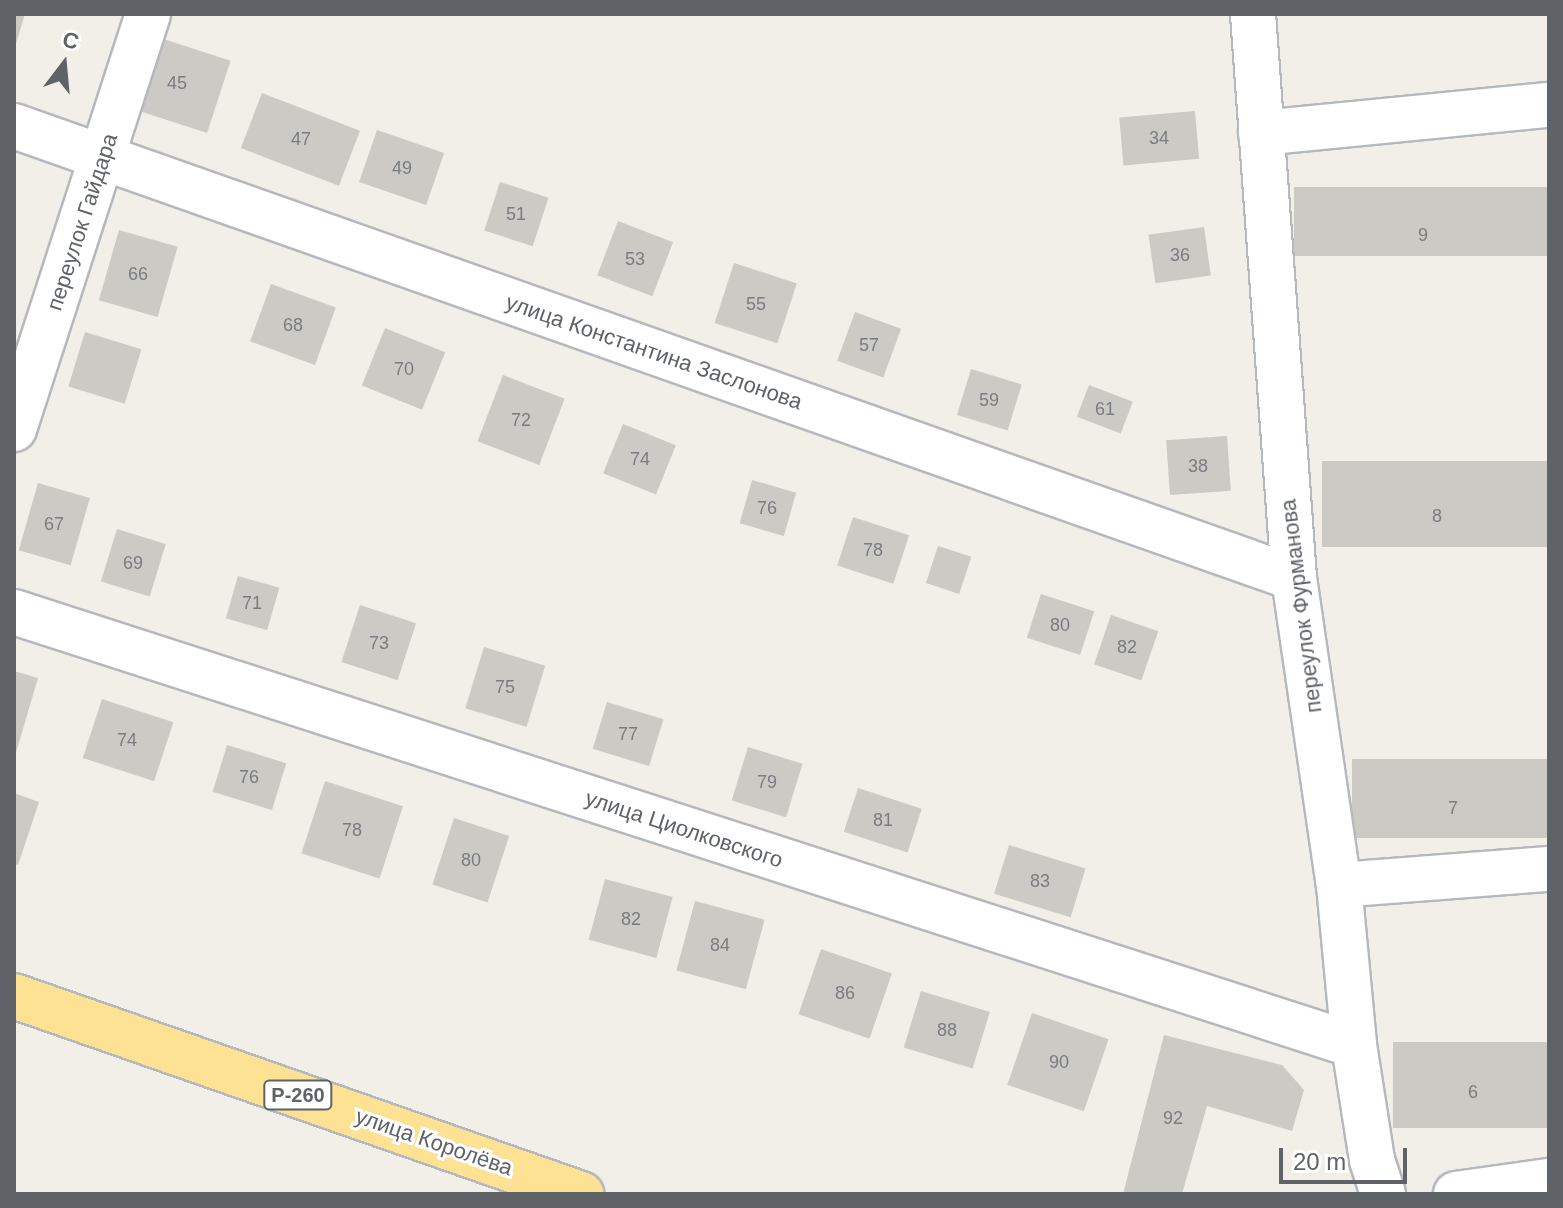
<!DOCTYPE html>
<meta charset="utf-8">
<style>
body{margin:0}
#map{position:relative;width:1563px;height:1208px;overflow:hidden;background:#f1efe8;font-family:Helvetica,sans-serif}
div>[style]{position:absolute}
.building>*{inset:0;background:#cccac5;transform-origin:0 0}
.roads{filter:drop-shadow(2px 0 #b5b8bc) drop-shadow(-2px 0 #b5b8bc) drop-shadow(0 2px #b5b8bc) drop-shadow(0 -2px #b5b8bc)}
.minor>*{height:44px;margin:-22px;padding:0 22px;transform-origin:22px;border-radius:22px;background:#fff}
.highway>*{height:44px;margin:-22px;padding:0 22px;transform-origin:22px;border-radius:22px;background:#fde293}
span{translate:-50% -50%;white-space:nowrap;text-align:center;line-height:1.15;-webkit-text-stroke:6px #fff;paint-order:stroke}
.number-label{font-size:18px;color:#7a7d7f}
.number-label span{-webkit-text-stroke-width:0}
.shield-label span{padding:2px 6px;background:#fff;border:2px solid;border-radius:6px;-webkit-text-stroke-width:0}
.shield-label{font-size:20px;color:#5f6368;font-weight:700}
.street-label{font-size:22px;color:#5f6368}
.frame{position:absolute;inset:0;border:16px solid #5f6368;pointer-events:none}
.north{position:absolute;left:24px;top:24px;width:80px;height:80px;-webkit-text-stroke:6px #fff;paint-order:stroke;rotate:16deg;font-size:22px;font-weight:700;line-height:32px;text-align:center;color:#5f6368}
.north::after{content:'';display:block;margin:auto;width:28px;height:36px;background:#5f6368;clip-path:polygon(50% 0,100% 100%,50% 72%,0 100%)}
.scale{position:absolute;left:1279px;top:1148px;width:128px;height:36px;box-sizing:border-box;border:4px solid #5f6368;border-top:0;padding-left:10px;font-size:24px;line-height:28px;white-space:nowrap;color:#5f6368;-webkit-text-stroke:6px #fff;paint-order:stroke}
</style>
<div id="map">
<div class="building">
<div style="clip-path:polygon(14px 14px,25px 14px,15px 47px,14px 47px)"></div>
<div style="left:145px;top:33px;width:90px;height:76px;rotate:18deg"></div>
<div style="left:262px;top:93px;width:105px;height:59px;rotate:21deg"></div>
<div style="left:1195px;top:111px;width:48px;height:76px;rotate:85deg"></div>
<div style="left:377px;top:130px;width:71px;height:55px;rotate:19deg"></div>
<div style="left:500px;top:182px;width:51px;height:51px;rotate:18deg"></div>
<div style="left:1549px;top:187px;width:69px;height:255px;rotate:90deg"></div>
<div style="left:618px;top:221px;width:59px;height:58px;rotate:21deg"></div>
<div style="left:1204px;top:227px;width:49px;height:56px;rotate:82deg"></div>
<div style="left:119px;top:230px;width:61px;height:73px;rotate:16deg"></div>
<div style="left:734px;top:263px;width:66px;height:63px;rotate:18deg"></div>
<div style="left:271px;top:284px;width:69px;height:61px;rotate:20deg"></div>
<div style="left:855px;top:312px;width:49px;height:52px;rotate:20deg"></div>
<div style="left:385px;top:328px;width:65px;height:62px;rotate:22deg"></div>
<div style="left:85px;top:332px;width:59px;height:57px;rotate:17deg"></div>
<div style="left:971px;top:369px;width:53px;height:48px;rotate:17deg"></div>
<div style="left:503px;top:375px;width:66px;height:71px;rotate:21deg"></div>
<div style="left:1089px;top:385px;width:47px;height:34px;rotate:21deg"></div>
<div style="left:623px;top:424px;width:57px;height:53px;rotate:22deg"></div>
<div style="left:1227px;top:436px;width:55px;height:61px;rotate:86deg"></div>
<div style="left:1549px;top:461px;width:86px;height:227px;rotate:90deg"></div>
<div style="left:752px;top:480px;width:46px;height:45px;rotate:16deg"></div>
<div style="left:38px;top:483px;width:54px;height:70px;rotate:16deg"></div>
<div style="left:853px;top:517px;width:59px;height:51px;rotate:18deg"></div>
<div style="left:117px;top:529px;width:51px;height:55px;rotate:17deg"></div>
<div style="left:938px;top:546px;width:35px;height:39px;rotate:18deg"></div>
<div style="left:238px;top:576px;width:43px;height:44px;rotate:16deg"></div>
<div style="left:1041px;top:594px;width:56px;height:46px;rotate:18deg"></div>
<div style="left:360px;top:605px;width:59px;height:60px;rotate:18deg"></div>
<div style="left:1111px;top:615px;width:50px;height:52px;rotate:19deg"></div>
<div style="left:484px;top:647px;width:64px;height:64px;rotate:17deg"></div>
<div style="clip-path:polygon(14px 671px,38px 678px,15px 756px,14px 756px)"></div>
<div style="left:102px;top:699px;width:75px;height:62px;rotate:18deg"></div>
<div style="left:607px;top:702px;width:59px;height:49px;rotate:17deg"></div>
<div style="left:227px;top:745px;width:62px;height:49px;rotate:17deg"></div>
<div style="left:748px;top:747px;width:57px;height:56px;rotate:17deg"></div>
<div style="left:1549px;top:759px;width:79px;height:197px;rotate:90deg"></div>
<div style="left:325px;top:781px;width:82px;height:76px;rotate:18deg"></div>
<div style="left:858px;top:788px;width:67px;height:46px;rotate:18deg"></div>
<div style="clip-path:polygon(14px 793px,39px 802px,18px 865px,14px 864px)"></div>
<div style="left:454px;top:818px;width:58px;height:70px;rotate:18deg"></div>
<div style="left:1009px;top:845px;width:80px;height:51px;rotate:17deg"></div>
<div style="left:605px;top:879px;width:70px;height:63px;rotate:15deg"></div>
<div style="left:695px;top:901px;width:72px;height:72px;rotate:15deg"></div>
<div style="left:821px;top:949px;width:75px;height:69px;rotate:19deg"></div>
<div style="left:921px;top:991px;width:72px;height:59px;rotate:17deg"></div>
<div style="left:1032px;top:1013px;width:81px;height:76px;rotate:19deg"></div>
<div style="clip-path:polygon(1164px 1035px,1282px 1065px,1304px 1090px,1292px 1131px,1207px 1106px,1182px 1194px,1123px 1194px)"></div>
<div style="left:1549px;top:1042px;width:86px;height:156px;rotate:90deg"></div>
</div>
<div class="roads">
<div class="minor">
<div style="left:1253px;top:14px;width:565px;rotate:85.84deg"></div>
<div style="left:1294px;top:578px;width:310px;rotate:81.7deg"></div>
<div style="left:1339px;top:885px;width:161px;rotate:84.6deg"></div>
<div style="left:1354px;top:1045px;width:116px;rotate:81.1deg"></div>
<div style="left:1372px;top:1160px;width:36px;rotate:72deg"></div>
<div style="left:14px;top:126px;width:1357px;rotate:19.45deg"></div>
<div style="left:1261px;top:133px;width:289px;rotate:-5.6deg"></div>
<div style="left:14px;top:429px;width:436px;rotate:-72.1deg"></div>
<div style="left:14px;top:612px;width:1408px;rotate:17.91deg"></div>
<div style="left:1339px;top:885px;width:211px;rotate:-4.4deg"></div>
<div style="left:1456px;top:1194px;width:94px;rotate:-8deg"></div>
</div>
<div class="highway">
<div style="left:14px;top:996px;width:601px;rotate:19.25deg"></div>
</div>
</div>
<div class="number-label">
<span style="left:177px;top:83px">45</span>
<span style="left:1159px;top:138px">34</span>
<span style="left:301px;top:139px">47</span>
<span style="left:402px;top:168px">49</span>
<span style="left:516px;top:214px">51</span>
<span style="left:1423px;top:235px">9</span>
<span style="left:1180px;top:255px">36</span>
<span style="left:635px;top:259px">53</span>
<span style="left:138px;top:274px">66</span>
<span style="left:756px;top:304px">55</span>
<span style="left:293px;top:325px">68</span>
<span style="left:869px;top:345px">57</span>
<span style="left:404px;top:369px">70</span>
<span style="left:989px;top:400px">59</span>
<span style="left:1105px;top:409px">61</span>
<span style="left:521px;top:420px">72</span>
<span style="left:640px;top:459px">74</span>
<span style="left:1198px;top:466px">38</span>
<span style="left:767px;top:508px">76</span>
<span style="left:1437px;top:516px">8</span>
<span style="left:54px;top:524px">67</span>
<span style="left:873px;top:550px">78</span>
<span style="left:133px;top:563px">69</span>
<span style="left:252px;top:603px">71</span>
<span style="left:1060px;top:625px">80</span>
<span style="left:379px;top:643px">73</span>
<span style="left:1127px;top:647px">82</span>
<span style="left:505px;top:687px">75</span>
<span style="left:628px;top:734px">77</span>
<span style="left:127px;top:740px">74</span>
<span style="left:249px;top:777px">76</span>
<span style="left:767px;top:782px">79</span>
<span style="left:1453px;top:808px">7</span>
<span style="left:883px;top:820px">81</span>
<span style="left:352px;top:830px">78</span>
<span style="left:471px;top:860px">80</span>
<span style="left:1040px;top:881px">83</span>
<span style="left:631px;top:919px">82</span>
<span style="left:720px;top:945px">84</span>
<span style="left:845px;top:993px">86</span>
<span style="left:947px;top:1030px">88</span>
<span style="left:1059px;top:1062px">90</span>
<span style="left:1473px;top:1092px">6</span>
<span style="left:1173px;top:1118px">92</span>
</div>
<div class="shield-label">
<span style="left:298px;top:1095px">Р-260</span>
</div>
<div class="street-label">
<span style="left:82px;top:222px;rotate:-72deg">переулок Гайдара</span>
<span style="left:654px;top:352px;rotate:19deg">улица Константина Заслонова</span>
<span style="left:1301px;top:606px;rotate:-97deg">переулок Фурманова</span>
<span style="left:684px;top:829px;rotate:18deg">улица Циолковского</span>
<span style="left:434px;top:1142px;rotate:19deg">улица Королёва</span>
</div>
<div class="frame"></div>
<div class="north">С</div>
<div class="scale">20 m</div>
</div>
